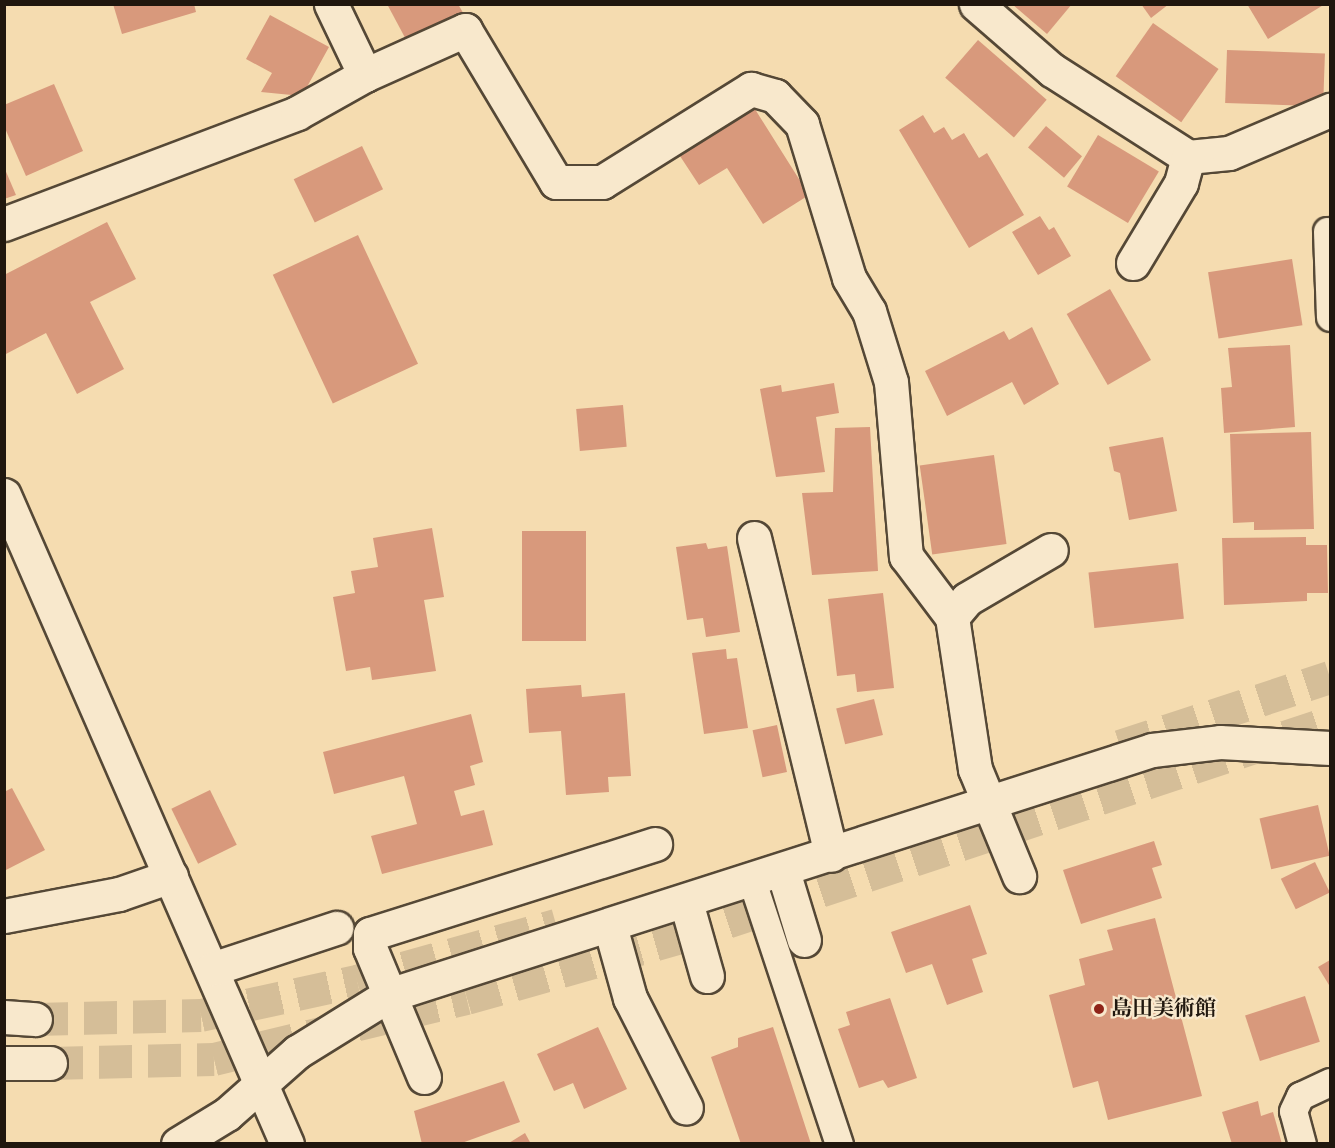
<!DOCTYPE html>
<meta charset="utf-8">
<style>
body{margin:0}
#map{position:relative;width:1335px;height:1148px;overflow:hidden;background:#f5dcb0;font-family:"IM FELL DW Pica","Noto Serif JP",serif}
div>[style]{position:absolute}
.building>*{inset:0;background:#d8997c;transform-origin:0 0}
.tertiary-tunnel>*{height:33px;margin-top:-16.5px;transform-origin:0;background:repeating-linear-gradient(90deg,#d5be98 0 33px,transparent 0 49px)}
.roads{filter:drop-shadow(2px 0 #554836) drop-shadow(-2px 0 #554836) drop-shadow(0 2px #554836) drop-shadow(0 -2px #554836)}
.service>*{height:27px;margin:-13.5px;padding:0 13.5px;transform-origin:13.5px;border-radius:13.5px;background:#f8e8cc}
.minor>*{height:33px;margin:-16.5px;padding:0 16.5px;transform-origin:16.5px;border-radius:16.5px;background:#f8e8cc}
.tertiary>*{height:33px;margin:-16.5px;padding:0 16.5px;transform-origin:16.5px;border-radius:16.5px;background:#f8e8cc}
.dots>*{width:16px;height:16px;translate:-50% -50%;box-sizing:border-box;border:3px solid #f8e8cc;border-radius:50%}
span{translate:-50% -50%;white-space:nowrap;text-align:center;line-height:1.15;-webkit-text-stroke:4.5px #f8e8cc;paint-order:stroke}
.poi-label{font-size:21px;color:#20170e;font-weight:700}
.left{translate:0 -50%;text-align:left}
.frame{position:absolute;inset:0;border:6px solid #20170e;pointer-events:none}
</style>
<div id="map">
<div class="building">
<div style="clip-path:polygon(113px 4px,194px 4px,196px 12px,122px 34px)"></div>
<div style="clip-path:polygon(387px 4px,458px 4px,466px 18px,410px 47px)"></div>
<div style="clip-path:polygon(1012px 4px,1072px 4px,1047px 34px)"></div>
<div style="clip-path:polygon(1141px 4px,1169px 4px,1151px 18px)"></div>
<div style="clip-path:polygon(1247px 4px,1325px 4px,1268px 39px)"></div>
<div style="clip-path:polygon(270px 15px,329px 47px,302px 96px,261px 92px,272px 73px,246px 59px)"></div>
<div style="left:1153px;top:23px;width:80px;height:65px;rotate:35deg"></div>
<div style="left:978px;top:40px;width:91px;height:50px;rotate:41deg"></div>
<div style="left:1227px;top:50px;width:98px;height:53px;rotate:2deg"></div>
<div style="clip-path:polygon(54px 84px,83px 151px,26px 176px,4px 126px,4px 105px)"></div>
<div style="clip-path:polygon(753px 106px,809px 195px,763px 224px,727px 168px,699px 185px,678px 153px)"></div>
<div style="clip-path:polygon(923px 115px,934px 133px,944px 127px,952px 140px,964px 133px,979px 158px,987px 153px,1024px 215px,969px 248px,899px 130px)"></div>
<div style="left:1046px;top:126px;width:47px;height:28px;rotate:40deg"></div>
<div style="left:1098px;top:135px;width:71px;height:60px;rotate:31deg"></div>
<div style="left:362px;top:146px;width:48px;height:76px;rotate:64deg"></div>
<div style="clip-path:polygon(4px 167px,16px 195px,4px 199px)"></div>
<div style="clip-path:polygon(1040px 216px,1049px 230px,1054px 227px,1071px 256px,1038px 275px,1012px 232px)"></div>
<div style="clip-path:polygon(107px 222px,136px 279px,90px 302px,124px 369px,77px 394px,46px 333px,4px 355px,4px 275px)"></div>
<div style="left:358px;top:235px;width:142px;height:94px;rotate:65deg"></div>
<div style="left:1292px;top:259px;width:67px;height:85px;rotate:81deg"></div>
<div style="left:1110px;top:289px;width:82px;height:50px;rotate:60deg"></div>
<div style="clip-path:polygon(1032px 327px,1059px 384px,1024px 405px,1012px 382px,947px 416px,925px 371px,1004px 331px,1009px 340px)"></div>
<div style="clip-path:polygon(1290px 345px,1295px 427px,1224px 433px,1221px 388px,1232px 387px,1228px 348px)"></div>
<div style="clip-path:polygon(834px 383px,839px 413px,816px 417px,825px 472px,776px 477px,760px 389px,781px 385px,782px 392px)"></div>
<div style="left:623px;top:405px;width:42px;height:47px;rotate:85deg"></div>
<div style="clip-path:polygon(870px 427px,878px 571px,812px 575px,802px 493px,833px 492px,835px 428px)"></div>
<div style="clip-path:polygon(1311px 432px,1314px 529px,1254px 530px,1254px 522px,1233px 523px,1230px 434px)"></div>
<div style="clip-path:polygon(1163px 437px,1177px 511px,1129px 520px,1120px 473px,1114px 471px,1109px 447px)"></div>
<div style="left:994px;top:455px;width:90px;height:75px;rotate:82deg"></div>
<div style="clip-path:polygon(432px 528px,444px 597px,424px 600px,436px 671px,372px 680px,370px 667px,346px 671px,333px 597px,355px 593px,351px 571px,378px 567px,373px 538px)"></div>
<div style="left:522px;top:531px;width:64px;height:110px"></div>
<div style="clip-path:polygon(1306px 537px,1306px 545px,1327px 545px,1328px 593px,1307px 593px,1307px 601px,1224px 605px,1222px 538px)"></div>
<div style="clip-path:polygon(706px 543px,708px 549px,727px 546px,740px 632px,706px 637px,703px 618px,687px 620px,676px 547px)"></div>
<div style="left:1178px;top:563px;width:56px;height:90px;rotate:84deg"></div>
<div style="clip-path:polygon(883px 593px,894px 688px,857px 692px,855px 674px,837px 676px,828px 599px)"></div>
<div style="clip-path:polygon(726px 649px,727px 659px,737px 658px,748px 728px,704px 734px,692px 653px)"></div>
<div style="clip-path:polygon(581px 685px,582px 697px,625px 693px,631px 776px,608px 777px,609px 792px,566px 795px,561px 731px,529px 733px,526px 689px)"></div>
<div style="left:874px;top:699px;width:37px;height:39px;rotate:76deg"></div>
<div style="clip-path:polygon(471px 714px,483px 762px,470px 766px,475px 785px,454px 791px,461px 816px,484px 810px,493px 845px,382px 874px,371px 836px,417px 824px,404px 776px,334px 794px,323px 752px)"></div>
<div style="left:777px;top:725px;width:48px;height:25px;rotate:78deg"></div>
<div style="clip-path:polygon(12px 788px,45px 850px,4px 871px,4px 792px)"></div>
<div style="left:210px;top:790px;width:61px;height:43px;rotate:64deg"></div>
<div style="left:1318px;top:805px;width:52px;height:60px;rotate:77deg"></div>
<div style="clip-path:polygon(1154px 841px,1162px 865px,1152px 868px,1162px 898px,1081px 924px,1063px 870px)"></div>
<div style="left:1315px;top:862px;width:34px;height:38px;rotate:64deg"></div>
<div style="clip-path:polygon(970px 905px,987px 954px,972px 959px,983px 992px,947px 1005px,932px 964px,906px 973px,891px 932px)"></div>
<div style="clip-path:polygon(1155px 918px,1202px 1096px,1108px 1120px,1098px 1081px,1073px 1088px,1049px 995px,1085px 985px,1079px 959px,1113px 950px,1107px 930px)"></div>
<div style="clip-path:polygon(1330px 960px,1330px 985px,1329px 985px,1318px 967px)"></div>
<div style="left:1305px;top:996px;width:48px;height:63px;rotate:72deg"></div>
<div style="clip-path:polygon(890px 998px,917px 1078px,888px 1088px,883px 1080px,859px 1088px,838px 1029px,850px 1025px,846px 1012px)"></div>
<div style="clip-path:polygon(598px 1027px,627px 1089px,584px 1109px,573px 1083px,554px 1091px,537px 1054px)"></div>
<div style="clip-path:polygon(773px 1027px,811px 1144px,741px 1144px,711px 1057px,738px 1047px,738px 1038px)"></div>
<div style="clip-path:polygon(504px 1081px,520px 1122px,459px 1144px,422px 1144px,414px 1111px)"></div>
<div style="clip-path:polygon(1258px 1101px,1261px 1116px,1273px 1112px,1282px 1144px,1232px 1144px,1222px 1112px)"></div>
<div style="clip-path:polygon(525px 1133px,531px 1144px,507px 1144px)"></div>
</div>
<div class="tertiary-tunnel">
<div style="left:1120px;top:746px;width:221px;rotate:-18.2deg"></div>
<div style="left:35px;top:1019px;width:166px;rotate:-1.4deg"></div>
<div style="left:201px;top:1015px;width:160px;rotate:-12.3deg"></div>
<div style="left:357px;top:981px;width:207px;rotate:-15.7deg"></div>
<div style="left:50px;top:1063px;width:164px;rotate:-1.4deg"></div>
<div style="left:214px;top:1059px;width:260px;rotate:-13.6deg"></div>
<div style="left:467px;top:998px;width:223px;rotate:-15.9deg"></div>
<div style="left:681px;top:937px;width:684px;rotate:-18.33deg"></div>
</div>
<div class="roads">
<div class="service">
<div style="left:1327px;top:231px;width:86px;rotate:88deg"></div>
<div style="left:752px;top:881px;width:277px;rotate:71.7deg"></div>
<div style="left:1302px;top:1144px;width:34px;rotate:-105deg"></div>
<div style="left:1293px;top:1111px;width:17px;rotate:-65deg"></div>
<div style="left:1300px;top:1096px;width:33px;rotate:-25deg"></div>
</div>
<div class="minor">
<div style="left:976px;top:4px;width:101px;rotate:41deg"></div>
<div style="left:1052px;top:70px;width:161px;rotate:32.6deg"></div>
<div style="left:1188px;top:157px;width:41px;rotate:-5.6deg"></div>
<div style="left:1229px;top:153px;width:110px;rotate:-23.1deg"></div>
<div style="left:365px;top:75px;width:110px;rotate:-24.2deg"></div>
<div style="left:465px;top:30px;width:177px;rotate:59.1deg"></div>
<div style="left:556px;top:182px;width:46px"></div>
<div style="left:602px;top:182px;width:176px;rotate:-32deg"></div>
<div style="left:751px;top:89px;width:25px;rotate:16deg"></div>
<div style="left:775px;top:96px;width:39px;rotate:46deg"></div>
<div style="left:802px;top:124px;width:161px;rotate:73deg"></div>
<div style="left:849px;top:278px;width:39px;rotate:59deg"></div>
<div style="left:869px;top:311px;width:74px;rotate:72.8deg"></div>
<div style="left:891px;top:382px;width:175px;rotate:85.1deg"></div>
<div style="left:906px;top:556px;width:76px;rotate:53deg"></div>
<div style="left:952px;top:617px;width:154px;rotate:81.4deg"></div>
<div style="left:975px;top:769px;width:116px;rotate:67.6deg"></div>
<div style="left:4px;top:224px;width:313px;rotate:-20.7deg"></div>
<div style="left:297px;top:113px;width:78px;rotate:-29.2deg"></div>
<div style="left:365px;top:75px;width:79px;rotate:-115.6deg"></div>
<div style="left:1133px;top:263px;width:93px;rotate:-59deg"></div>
<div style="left:1181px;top:183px;width:27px;rotate:-75deg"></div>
<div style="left:4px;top:495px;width:708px;rotate:66.44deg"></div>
<div style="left:754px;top:538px;width:326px;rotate:76.3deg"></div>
<div style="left:952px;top:617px;width:23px;rotate:-50deg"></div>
<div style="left:967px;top:599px;width:97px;rotate:-30.3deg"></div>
<div style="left:783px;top:871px;width:72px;rotate:73.1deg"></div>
<div style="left:686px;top:902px;width:77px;rotate:74.2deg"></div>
<div style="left:4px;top:916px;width:117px;rotate:-10.8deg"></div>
<div style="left:119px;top:894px;width:55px;rotate:-19.1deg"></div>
<div style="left:610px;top:926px;width:75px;rotate:74.5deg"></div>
<div style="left:630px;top:998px;width:123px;rotate:63deg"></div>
<div style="left:212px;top:969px;width:131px;rotate:-18.3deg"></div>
<div style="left:424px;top:1077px;width:140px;rotate:-112.7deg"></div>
<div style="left:370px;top:948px;width:14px;rotate:-90deg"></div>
<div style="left:370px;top:934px;width:299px;rotate:-17.5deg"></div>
<div style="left:178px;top:1144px;width:57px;rotate:-31.5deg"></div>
<div style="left:227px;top:1114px;width:94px;rotate:-41.5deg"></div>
<div style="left:297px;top:1052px;width:108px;rotate:-31.8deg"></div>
<div style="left:389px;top:995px;width:801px;rotate:-17.8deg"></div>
<div style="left:1152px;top:750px;width:68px;rotate:-6.7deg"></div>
<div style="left:1220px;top:742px;width:110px;rotate:3.1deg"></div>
</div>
<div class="tertiary">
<div style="left:4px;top:1017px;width:31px;rotate:4deg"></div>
<div style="left:4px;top:1063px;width:46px"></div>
</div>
</div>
<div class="dots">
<div style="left:1099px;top:1009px;background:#8f2418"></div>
</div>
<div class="poi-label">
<span class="left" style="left:1111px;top:1009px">島田美術館</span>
</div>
<div class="frame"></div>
</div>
